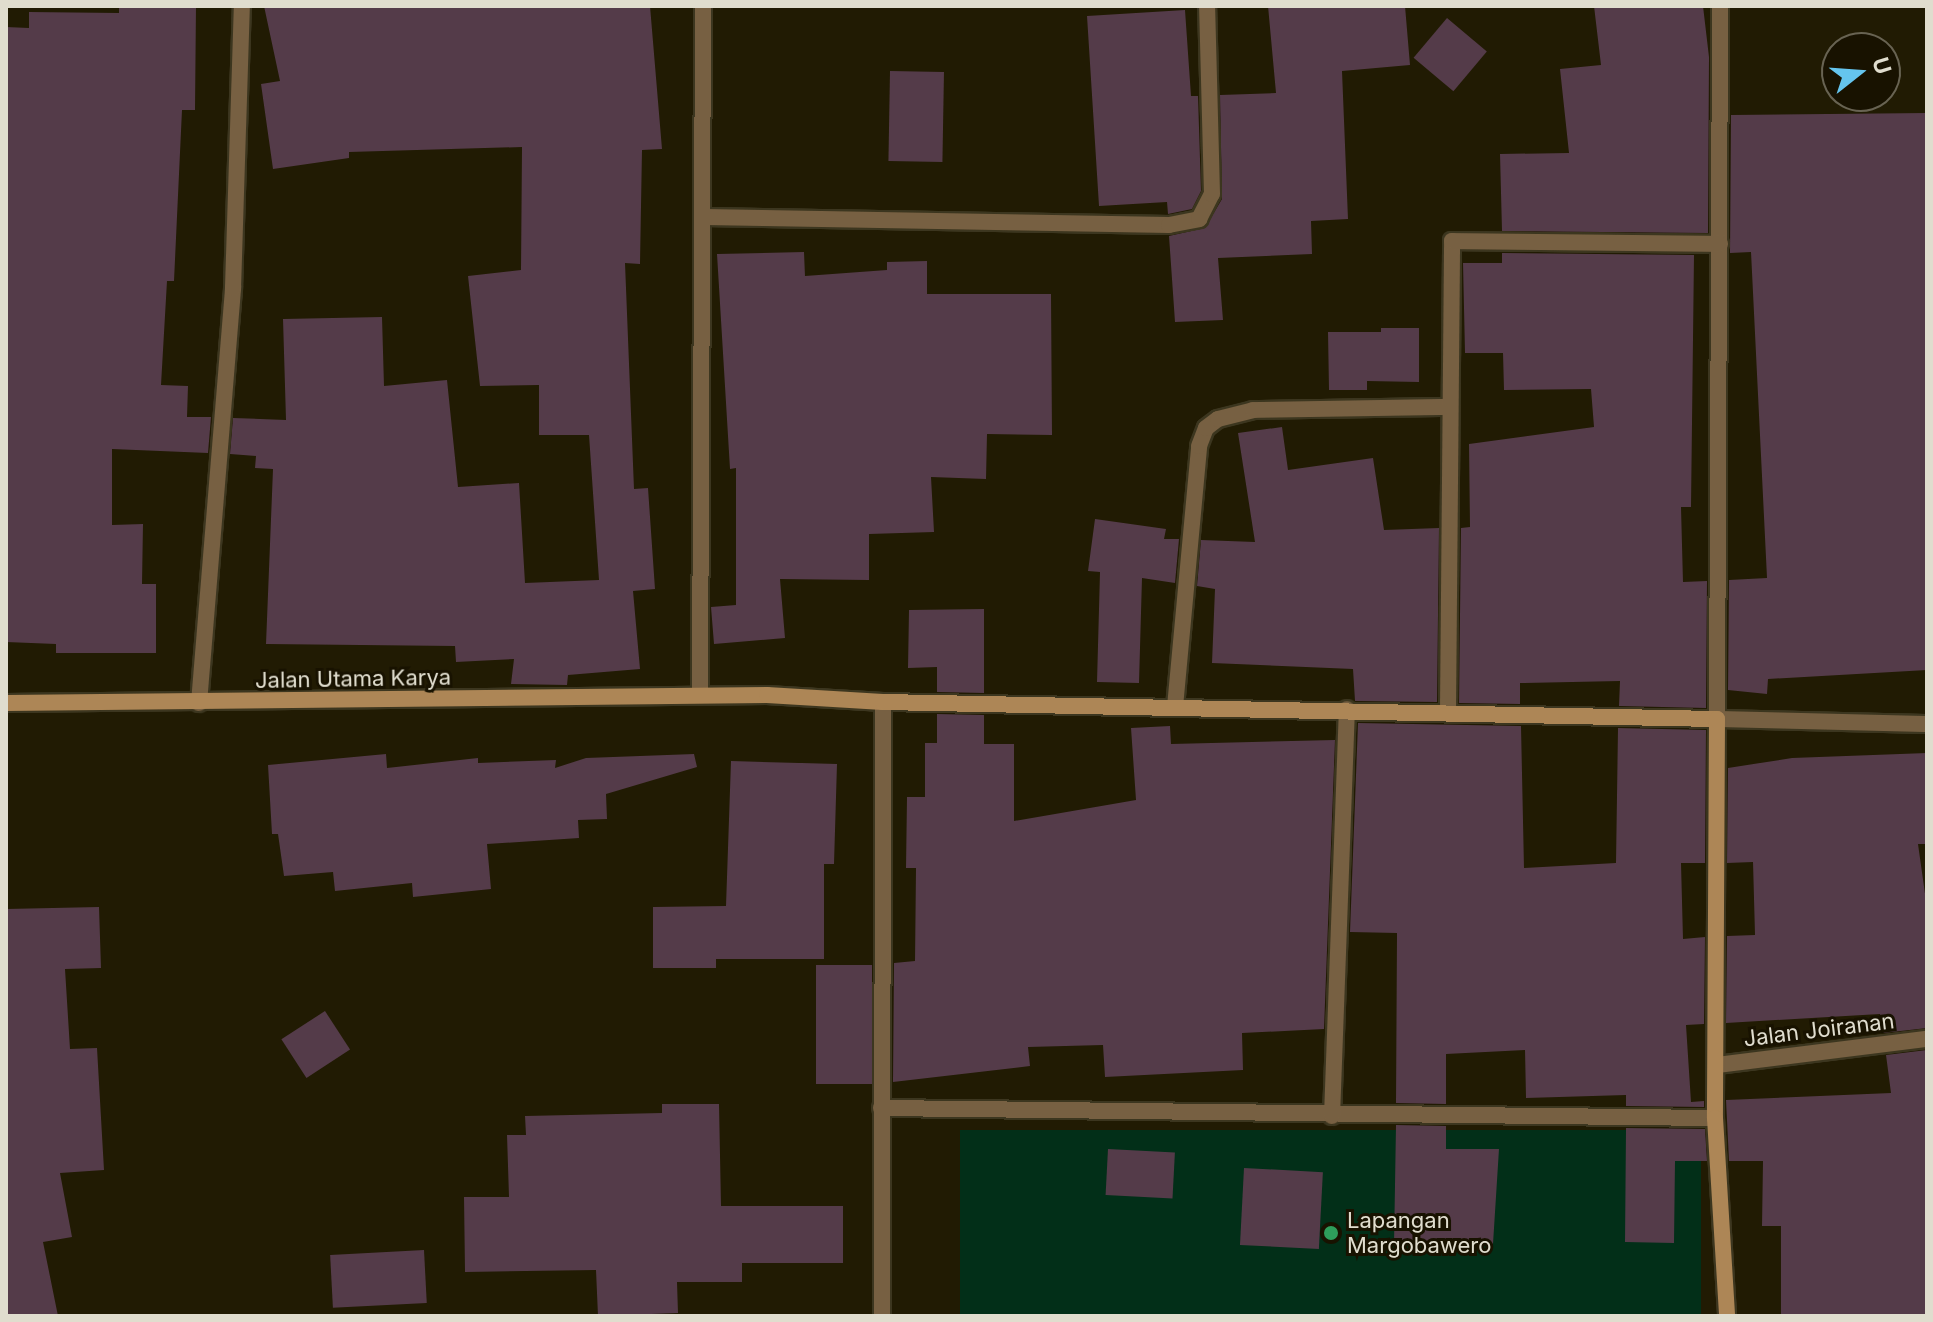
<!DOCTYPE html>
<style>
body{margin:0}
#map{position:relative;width:1933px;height:1322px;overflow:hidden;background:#211b03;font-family:Inter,sans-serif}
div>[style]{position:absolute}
.green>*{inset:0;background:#022f18;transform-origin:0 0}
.building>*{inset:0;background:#543b49;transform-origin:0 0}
.roads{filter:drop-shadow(2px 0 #3c361f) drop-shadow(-2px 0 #3c361f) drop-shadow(0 2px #3c361f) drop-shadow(0 -2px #3c361f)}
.street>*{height:16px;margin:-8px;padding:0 8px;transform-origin:8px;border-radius:8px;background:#776042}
.secondary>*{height:16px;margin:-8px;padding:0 8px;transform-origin:8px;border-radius:8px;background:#ad8656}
.dots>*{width:22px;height:22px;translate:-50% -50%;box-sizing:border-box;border:4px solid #181200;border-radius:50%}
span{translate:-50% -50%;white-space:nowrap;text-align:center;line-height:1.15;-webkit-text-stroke:6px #181200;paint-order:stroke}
.street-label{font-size:22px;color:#e0ddce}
.poi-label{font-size:22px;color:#e0ddce}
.left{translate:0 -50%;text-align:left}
.frame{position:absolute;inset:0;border:8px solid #e0ddce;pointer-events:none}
.north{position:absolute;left:1821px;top:32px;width:80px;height:80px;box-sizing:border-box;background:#181200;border:2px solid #686352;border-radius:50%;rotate:73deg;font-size:22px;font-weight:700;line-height:32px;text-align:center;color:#e0ddce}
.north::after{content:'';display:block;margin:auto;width:28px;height:36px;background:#65c5ee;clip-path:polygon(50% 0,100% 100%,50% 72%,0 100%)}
</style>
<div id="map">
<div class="green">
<div style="left:1701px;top:1130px;width:186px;height:741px;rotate:90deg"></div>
</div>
<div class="building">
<div style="clip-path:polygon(119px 6px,196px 6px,195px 110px,182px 110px,174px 281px,167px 281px,161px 385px,188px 386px,187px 417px,211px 417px,208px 453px,112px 449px,112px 525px,143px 524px,142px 584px,156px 584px,156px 653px,56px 653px,56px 644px,6px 642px,6px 27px,29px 28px,29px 12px,119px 13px)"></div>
<div style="clip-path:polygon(264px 6px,650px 6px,662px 149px,642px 150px,640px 264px,625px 263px,634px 489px,648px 488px,655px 589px,633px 591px,640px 669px,568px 675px,567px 685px,511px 684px,514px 659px,456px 662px,455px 646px,266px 644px,273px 469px,255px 468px,256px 456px,230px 454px,233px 418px,286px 420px,283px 319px,382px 317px,384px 386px,447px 380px,458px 487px,519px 483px,525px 583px,599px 580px,589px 435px,539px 435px,539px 385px,480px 386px,468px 276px,521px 270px,522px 147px,349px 152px,349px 158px,273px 169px,261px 84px,280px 81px)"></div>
<div style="clip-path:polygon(1268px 6px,1405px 6px,1410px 65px,1342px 71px,1348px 219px,1311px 221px,1312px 254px,1218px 258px,1223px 320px,1175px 322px,1169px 236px,1205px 228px,1222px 199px,1220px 95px,1276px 93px)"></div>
<div style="clip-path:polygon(1594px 6px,1703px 6px,1709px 57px,1708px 233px,1502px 231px,1500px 154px,1569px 153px,1560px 69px,1601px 65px)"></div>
<div style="clip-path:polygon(1185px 10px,1191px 96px,1198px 96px,1201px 191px,1192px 209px,1168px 214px,1167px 202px,1099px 206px,1087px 16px)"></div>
<div style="left:1447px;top:18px;width:52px;height:52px;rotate:40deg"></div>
<div style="left:890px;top:71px;width:54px;height:90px;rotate:1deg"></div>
<div style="clip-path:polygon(1927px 113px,1927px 670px,1768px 679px,1767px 694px,1728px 690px,1729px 580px,1767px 578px,1751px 252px,1730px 253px,1731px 115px)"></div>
<div style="clip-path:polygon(804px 252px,805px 276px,887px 270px,887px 262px,927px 261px,927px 294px,1051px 294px,1052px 435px,987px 434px,986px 479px,931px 477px,934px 532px,869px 534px,869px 580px,780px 579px,785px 638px,714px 644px,711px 607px,736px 605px,736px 468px,730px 469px,717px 254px)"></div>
<div style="clip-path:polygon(1502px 253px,1694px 255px,1691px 507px,1681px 507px,1683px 582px,1707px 581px,1706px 708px,1619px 706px,1620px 681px,1520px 683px,1520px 704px,1459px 703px,1461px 528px,1470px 527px,1469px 444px,1594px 427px,1591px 389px,1504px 390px,1503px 353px,1465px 353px,1463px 263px,1502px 263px)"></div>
<div style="clip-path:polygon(1381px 328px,1419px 328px,1419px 382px,1367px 381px,1367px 390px,1329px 390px,1328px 332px,1381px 332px)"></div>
<div style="clip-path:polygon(1282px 427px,1288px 470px,1373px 458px,1384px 530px,1439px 528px,1437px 702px,1355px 701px,1353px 669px,1212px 663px,1215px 589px,1197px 586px,1201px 540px,1255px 542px,1238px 433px)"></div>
<div style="clip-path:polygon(1095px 519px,1166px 529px,1164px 539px,1179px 539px,1175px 583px,1142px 578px,1139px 683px,1097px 682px,1100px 572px,1088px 571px)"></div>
<div style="clip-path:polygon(984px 609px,984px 693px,937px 692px,937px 667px,908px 668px,909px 610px)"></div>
<div style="clip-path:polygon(937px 714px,984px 715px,984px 744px,1014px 744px,1014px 821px,1136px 800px,1131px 728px,1170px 726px,1171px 744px,1335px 740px,1324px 1029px,1242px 1033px,1243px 1070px,1105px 1077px,1103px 1045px,1028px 1047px,1030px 1066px,893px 1082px,894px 963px,915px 961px,916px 868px,906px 868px,907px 797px,925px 797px,925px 743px,937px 743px)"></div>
<div style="clip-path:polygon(1358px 723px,1521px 726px,1524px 868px,1616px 863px,1618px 728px,1706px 730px,1705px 863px,1681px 863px,1683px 939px,1705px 937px,1704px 1024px,1686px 1025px,1691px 1102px,1704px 1101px,1704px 1107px,1626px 1106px,1626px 1095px,1526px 1098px,1525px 1050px,1446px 1054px,1446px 1104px,1396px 1103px,1397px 933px,1350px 932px)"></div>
<div style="clip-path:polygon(1927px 753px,1927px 844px,1918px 844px,1927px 908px,1927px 1028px,1883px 1033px,1880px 1014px,1726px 1023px,1727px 936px,1755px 935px,1753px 862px,1727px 863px,1728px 768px,1792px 758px)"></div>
<div style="clip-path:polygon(386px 754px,387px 768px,478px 758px,478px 763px,556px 760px,555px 768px,586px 758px,694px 754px,697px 767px,606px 794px,607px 819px,578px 820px,579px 838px,487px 844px,491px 889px,413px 897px,412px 883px,335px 891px,333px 872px,284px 876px,278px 834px,272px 834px,268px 765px)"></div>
<div style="clip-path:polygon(731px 761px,837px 764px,834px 864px,824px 864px,824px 959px,716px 959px,716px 968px,653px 968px,653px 907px,726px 906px)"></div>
<div style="clip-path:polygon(99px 907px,101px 968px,65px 969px,70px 1049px,97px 1048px,104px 1170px,60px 1173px,72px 1237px,43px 1242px,58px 1316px,6px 1316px,6px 909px)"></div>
<div style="left:872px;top:965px;width:119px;height:56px;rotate:90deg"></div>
<div style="left:325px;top:1011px;width:46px;height:52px;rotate:57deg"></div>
<div style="clip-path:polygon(1927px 1050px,1927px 1316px,1781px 1316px,1781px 1226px,1762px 1226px,1763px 1161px,1729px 1161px,1726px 1100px,1891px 1093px,1886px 1055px)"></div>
<div style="clip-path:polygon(662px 1104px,719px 1104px,721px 1206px,843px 1206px,843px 1263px,742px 1263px,742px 1282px,677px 1282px,678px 1313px,598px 1316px,596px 1270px,465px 1272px,464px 1197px,509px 1197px,507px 1135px,526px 1135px,525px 1116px,662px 1113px)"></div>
<div style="clip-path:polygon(1396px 1125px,1446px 1126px,1446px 1149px,1499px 1149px,1493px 1244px,1394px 1244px)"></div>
<div style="clip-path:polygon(1626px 1128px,1705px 1129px,1707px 1161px,1675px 1161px,1674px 1243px,1625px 1242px)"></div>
<div style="left:1108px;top:1149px;width:67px;height:46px;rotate:3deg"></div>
<div style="left:1244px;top:1168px;width:79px;height:77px;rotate:3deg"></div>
<div style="left:424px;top:1250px;width:53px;height:94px;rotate:87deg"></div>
</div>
<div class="roads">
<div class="street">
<div style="left:1720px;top:6px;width:713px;rotate:90.24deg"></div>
<div style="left:1717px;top:719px;width:210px;rotate:1.4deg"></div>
<div style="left:705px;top:217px;width:464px;rotate:1deg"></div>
<div style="left:1169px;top:225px;width:31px;rotate:-11deg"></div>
<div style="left:1199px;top:219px;width:28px;rotate:-63deg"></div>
<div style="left:1212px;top:194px;width:188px;rotate:-91.5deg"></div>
<div style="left:700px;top:695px;width:689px;rotate:-89.75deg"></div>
<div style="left:199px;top:703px;width:416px;rotate:-85.3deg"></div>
<div style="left:233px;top:288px;width:282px;rotate:-88.2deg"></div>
<div style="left:1175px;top:707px;width:262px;rotate:-84.7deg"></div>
<div style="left:1199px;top:446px;width:19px;rotate:-69deg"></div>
<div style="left:1206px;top:428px;width:15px;rotate:-37deg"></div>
<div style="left:1218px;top:419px;width:36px;rotate:-14deg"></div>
<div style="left:1253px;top:410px;width:195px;rotate:-0.9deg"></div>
<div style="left:1448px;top:710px;width:469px;rotate:-89.5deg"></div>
<div style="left:1452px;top:241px;width:268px;rotate:0.6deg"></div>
<div style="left:1717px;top:1065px;width:212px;rotate:-7.1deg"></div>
<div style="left:881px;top:1108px;width:834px;rotate:0.69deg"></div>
<div style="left:1332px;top:1116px;width:407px;rotate:-87.9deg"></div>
<div style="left:882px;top:1316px;width:614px;rotate:-89.91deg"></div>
</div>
<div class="secondary">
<div style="left:6px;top:703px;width:761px;rotate:-0.6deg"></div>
<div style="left:767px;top:695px;width:116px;rotate:3.5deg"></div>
<div style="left:883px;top:702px;width:834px;rotate:1.17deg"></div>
<div style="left:1717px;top:719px;width:399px;rotate:90.3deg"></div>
<div style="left:1715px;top:1118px;width:198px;rotate:86.5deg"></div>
</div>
</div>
<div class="dots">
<div style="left:1331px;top:1233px;background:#2e9e5b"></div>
</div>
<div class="street-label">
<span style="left:353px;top:679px;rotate:-1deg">Jalan Utama Karya</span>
<span style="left:1819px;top:1030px;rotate:-7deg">Jalan Joiranan</span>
</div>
<div class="poi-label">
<span class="left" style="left:1347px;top:1233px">Lapangan<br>Margobawero</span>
</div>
<div class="frame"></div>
<div class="north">U</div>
</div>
